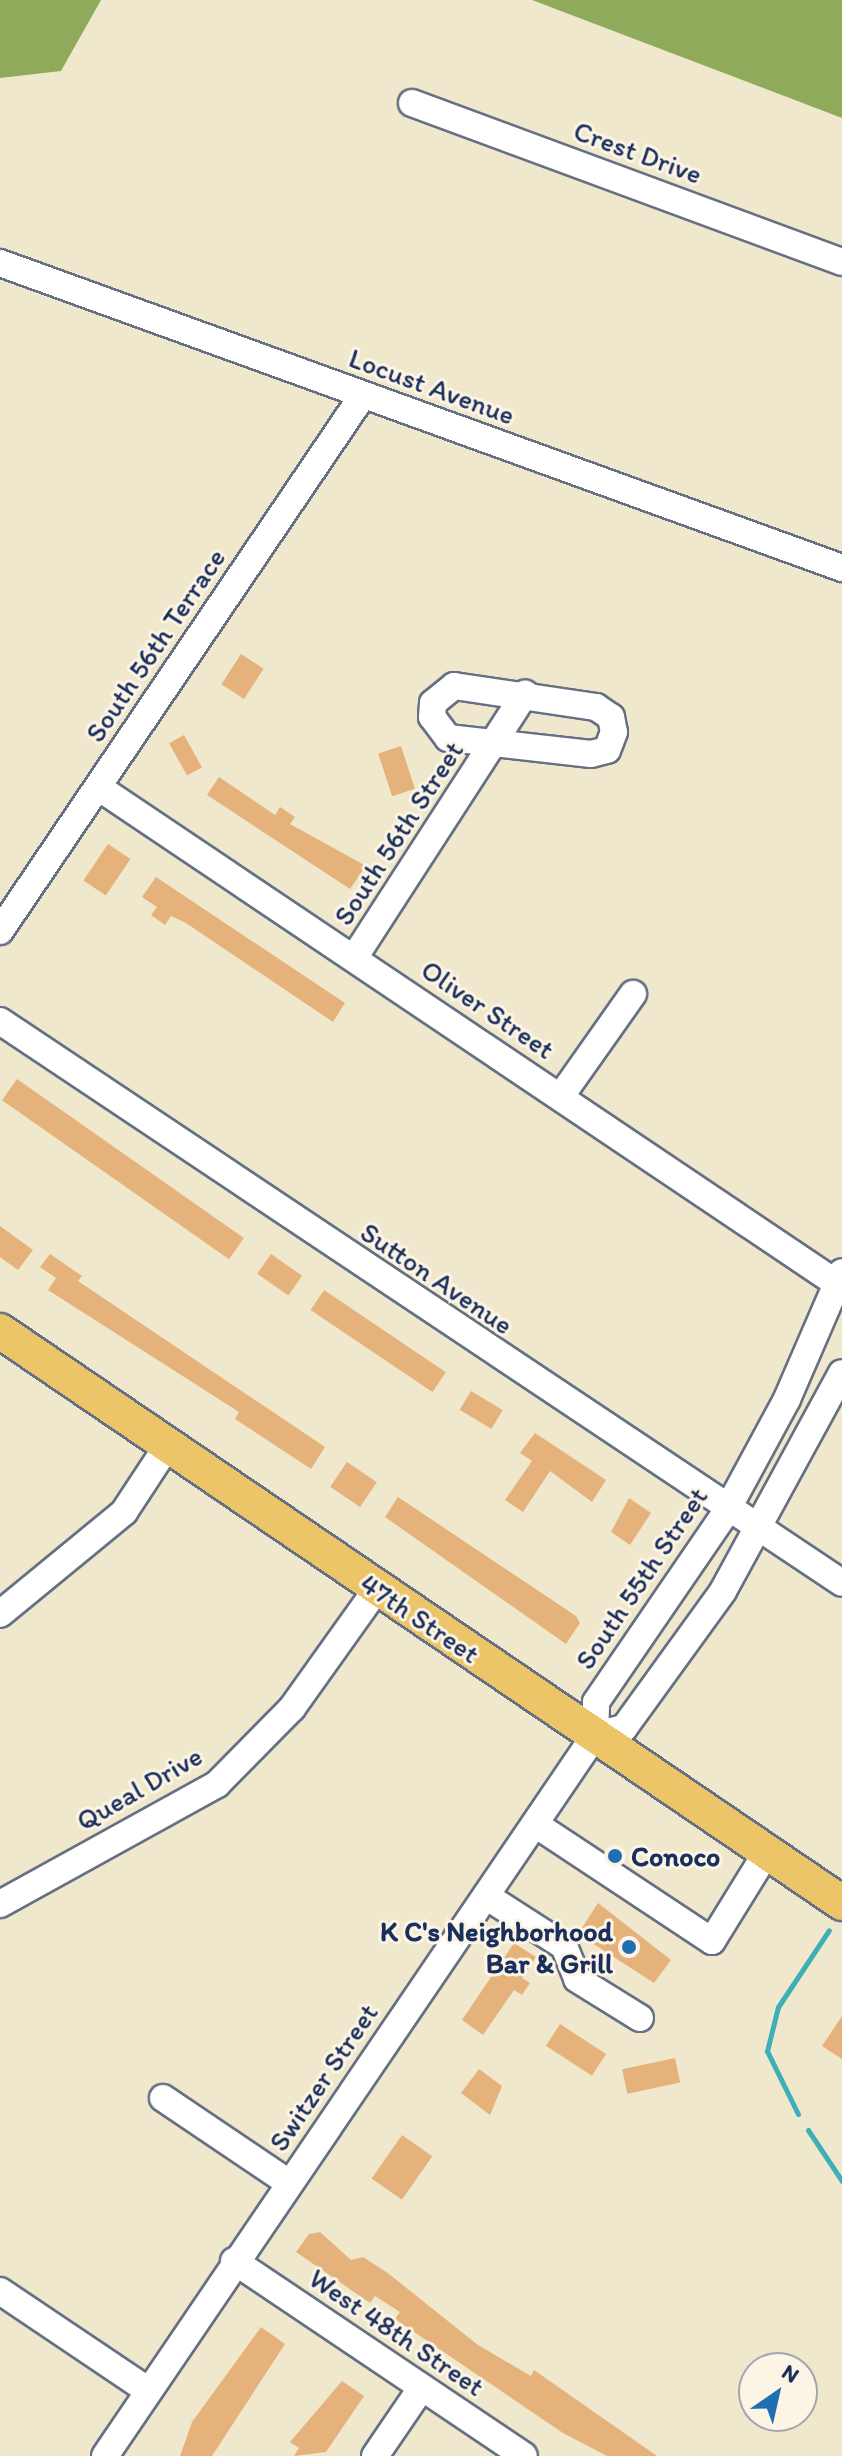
<!DOCTYPE html>
<style>
body{margin:0}
#map{position:relative;width:842px;height:2456px;overflow:hidden;background:#f0e8cc;font-family:Itim,sans-serif}
div>[style]{position:absolute}
.forest>*{inset:0;background:#90aa5b}
.stream>*{height:5px;margin:-2.5px;padding:0 2.5px;transform-origin:2.5px;border-radius:2.5px;background:#3eafb7}
.building>*{inset:0;background:#e5b27b;transform-origin:0 0}
.roads{filter:drop-shadow(2px 0 #667084) drop-shadow(-2px 0 #667084) drop-shadow(0 2px #667084) drop-shadow(0 -2px #667084)}
.minor>*{height:26px;margin:-13px;padding:0 13px;transform-origin:13px;border-radius:13px;background:#fff}
.major>*{height:34px;margin:-17px;padding:0 17px;transform-origin:17px;border-radius:17px;background:#ecc569}
.dots>*{width:22px;height:22px;translate:-50% -50%;box-sizing:border-box;border:4px solid #fcf5e5;border-radius:50%}
span{translate:-50% -50%;white-space:nowrap;text-align:center;line-height:1.15;-webkit-text-stroke:6px #fcf5e5;paint-order:stroke}
.street-label{font-size:28px;color:#1b2f5e}
.poi-label{font-size:28px;color:#1b2f5e;font-weight:700}
.left{translate:0 -50%;text-align:left}
.right{translate:-100% -50%;text-align:right}
.north{position:absolute;left:738px;top:2352px;width:80px;height:80px;box-sizing:border-box;background:#fcf5e5;border:2px solid #a2a6af;border-radius:50%;rotate:34deg;font-size:22px;font-weight:700;line-height:32px;text-align:center;color:#1b2f5e}
.north::after{content:'';display:block;margin:auto;width:28px;height:36px;background:#1f6fb2;clip-path:polygon(50% 0,100% 100%,50% 72%,0 100%)}
</style>
<div id="map">
<div class="forest">
<div style="clip-path:polygon(0 0,101px 0,61px 71px,0 78px)"></div>
<div style="clip-path:polygon(532px 0,842px 0,842px 118px)"></div>
</div>
<div class="stream">
<div style="left:798px;top:2114px;width:70px;rotate:-116.2deg"></div>
<div style="left:767px;top:2051px;width:45px;rotate:-76deg"></div>
<div style="left:778px;top:2007px;width:92px;rotate:-56.5deg"></div>
<div style="left:808px;top:2130px;width:61px;rotate:56.3deg"></div>
</div>
<div class="building">
<div style="left:241px;top:654px;width:27px;height:36px;rotate:33deg"></div>
<div style="left:184px;top:735px;width:37px;height:17px;rotate:61deg"></div>
<div style="left:401px;top:746px;width:45px;height:24px;rotate:72deg"></div>
<div style="clip-path:polygon(219px 777px,275px 815px,280px 807px,295px 817px,290px 824px,366px 866px,350px 889px,207px 795px)"></div>
<div style="left:108px;top:844px;width:27px;height:44px;rotate:34deg"></div>
<div style="clip-path:polygon(156px 877px,345px 1003px,333px 1022px,186px 923px,171px 916px,165px 925px,151px 915px,157px 907px,142px 897px)"></div>
<div style="left:17px;top:1079px;width:277px;height:26px;rotate:35deg"></div>
<div style="clip-path:polygon(0 1226px,33px 1250px,18px 1270px,0 1257px)"></div>
<div style="clip-path:polygon(50px 1254px,82px 1276px,78px 1281px,325px 1447px,311px 1469px,235px 1419px,239px 1412px,48px 1290px,56px 1278px,40px 1267px)"></div>
<div style="left:271px;top:1254px;width:38px;height:24px;rotate:35deg"></div>
<div style="left:324px;top:1290px;width:147px;height:24px;rotate:34deg"></div>
<div style="left:471px;top:1391px;width:37px;height:22px;rotate:31deg"></div>
<div style="clip-path:polygon(535px 1433px,606px 1480px,592px 1502px,550px 1471px,523px 1512px,505px 1500px,532px 1461px,520px 1453px)"></div>
<div style="left:347px;top:1462px;width:36px;height:30px;rotate:34deg"></div>
<div style="clip-path:polygon(398px 1497px,576px 1616px,580px 1623px,566px 1644px,385px 1517px)"></div>
<div style="clip-path:polygon(629px 1498px,651px 1513px,630px 1545px,611px 1532px)"></div>
<div style="clip-path:polygon(598px 1903px,671px 1960px,654px 1983px,578px 1934px)"></div>
<div style="clip-path:polygon(514px 1943px,536px 1957px,522px 1978px,530px 1983px,522px 1995px,514px 1990px,483px 2035px,462px 2020px)"></div>
<div style="clip-path:polygon(842px 2016px,842px 2059px,822px 2046px)"></div>
<div style="left:560px;top:2024px;width:55px;height:26px;rotate:33deg"></div>
<div style="left:675px;top:2058px;width:25px;height:54px;rotate:78deg"></div>
<div style="clip-path:polygon(479px 2069px,502px 2086px,490px 2115px,461px 2093px)"></div>
<div style="left:402px;top:2135px;width:37px;height:53px;rotate:35deg"></div>
<div style="clip-path:polygon(320px 2232px,351px 2260px,363px 2257px,389px 2274px,478px 2345px,531px 2376px,534px 2370px,657px 2456px,607px 2456px,563px 2433px,395px 2319px,400px 2312px,375px 2296px,370px 2303px,296px 2252px,309px 2234px)"></div>
<div style="clip-path:polygon(261px 2327px,285px 2344px,212px 2456px,180px 2456px,192px 2422px)"></div>
<div style="clip-path:polygon(342px 2381px,364px 2396px,326px 2452px,294px 2456px,299px 2448px,290px 2442px)"></div>
</div>
<div class="roads">
<div class="minor">
<div style="left:412px;top:103px;width:458px;rotate:20.3deg"></div>
<div style="left:0;top:263px;width:896px;rotate:19.91deg"></div>
<div style="left:454px;top:686px;width:144px;rotate:8.4deg"></div>
<div style="left:596px;top:707px;width:18px;rotate:34deg"></div>
<div style="left:611px;top:717px;width:15px;rotate:79deg"></div>
<div style="left:614px;top:732px;width:19px;rotate:111deg"></div>
<div style="left:607px;top:750px;width:16px;rotate:166deg"></div>
<div style="left:591px;top:754px;width:144px;rotate:-173.6deg"></div>
<div style="left:448px;top:738px;width:26px;rotate:-127deg"></div>
<div style="left:432px;top:717px;width:14px;rotate:-86deg"></div>
<div style="left:433px;top:703px;width:27px;rotate:-39deg"></div>
<div style="left:98px;top:787px;width:896px;rotate:33.9deg"></div>
<div style="left:0;top:931px;width:647px;rotate:-55.89deg"></div>
<div style="left:354px;top:958px;width:315px;rotate:-57.1deg"></div>
<div style="left:0;top:1021px;width:1012px;rotate:33.72deg"></div>
<div style="left:561px;top:1096px;width:125px;rotate:-54.8deg"></div>
<div style="left:0;top:1614px;width:161px;rotate:-39.4deg"></div>
<div style="left:124px;top:1512px;width:80px;rotate:-56.7deg"></div>
<div style="left:595px;top:1735px;width:33px;rotate:-88deg"></div>
<div style="left:596px;top:1702px;width:230px;rotate:-55.6deg"></div>
<div style="left:726px;top:1512px;width:128px;rotate:-61.6deg"></div>
<div style="left:787px;top:1399px;width:138px;rotate:-66.6deg"></div>
<div style="left:595px;top:1735px;width:30px;rotate:-14deg"></div>
<div style="left:624px;top:1728px;width:169px;rotate:-54.1deg"></div>
<div style="left:723px;top:1591px;width:248px;rotate:-61.4deg"></div>
<div style="left:535px;top:1824px;width:212px;rotate:33.5deg"></div>
<div style="left:712px;top:1941px;width:105px;rotate:-58.3deg"></div>
<div style="left:486px;top:1896px;width:93px;rotate:32.7deg"></div>
<div style="left:564px;top:1946px;width:35px;rotate:68deg"></div>
<div style="left:577px;top:1979px;width:74px;rotate:31.8deg"></div>
<div style="left:0;top:1904px;width:248px;rotate:-28.9deg"></div>
<div style="left:217px;top:1784px;width:107px;rotate:-45.4deg"></div>
<div style="left:292px;top:1708px;width:146px;rotate:-54.5deg"></div>
<div style="left:163px;top:2098px;width:152px;rotate:34deg"></div>
<div style="left:234px;top:2261px;width:349px;rotate:33.9deg"></div>
<div style="left:0;top:2291px;width:179px;rotate:33.9deg"></div>
<div style="left:105px;top:2456px;width:872px;rotate:-55.8deg"></div>
<div style="left:375px;top:2456px;width:83px;rotate:-55.7deg"></div>
</div>
<div class="major">
<div style="left:0;top:1331px;width:1018px;rotate:34.19deg"></div>
</div>
</div>
<div class="dots">
<div style="left:615px;top:1856px;background:#1f6fb2"></div>
<div style="left:629px;top:1947px;background:#1f6fb2"></div>
</div>
<div class="street-label">
<span style="left:638px;top:152px;rotate:20deg">Crest Drive</span>
<span style="left:432px;top:386px;rotate:20deg">Locust Avenue</span>
<span style="left:155px;top:645px;rotate:-56deg">South 56th Terrace</span>
<span style="left:398px;top:833px;rotate:-57deg">South 56th Street</span>
<span style="left:488px;top:1009px;rotate:34deg">Oliver Street</span>
<span style="left:437px;top:1278px;rotate:34deg">Sutton Avenue</span>
<span style="left:641px;top:1578px;rotate:-56deg">South 55th Street</span>
<span style="left:420px;top:1618px;rotate:34deg">47th Street</span>
<span style="left:139px;top:1788px;rotate:-30deg">Queal Drive</span>
<span style="left:323px;top:2077px;rotate:-56deg">Switzer Street</span>
<span style="left:397px;top:2332px;rotate:34deg">West 48th Street</span>
</div>
<div class="poi-label">
<span class="left" style="left:631px;top:1856px">Conoco</span>
<span class="right" style="left:613px;top:1947px">K C's Neighborhood<br>Bar &amp; Grill</span>
</div>
<div class="north">N</div>
</div>
